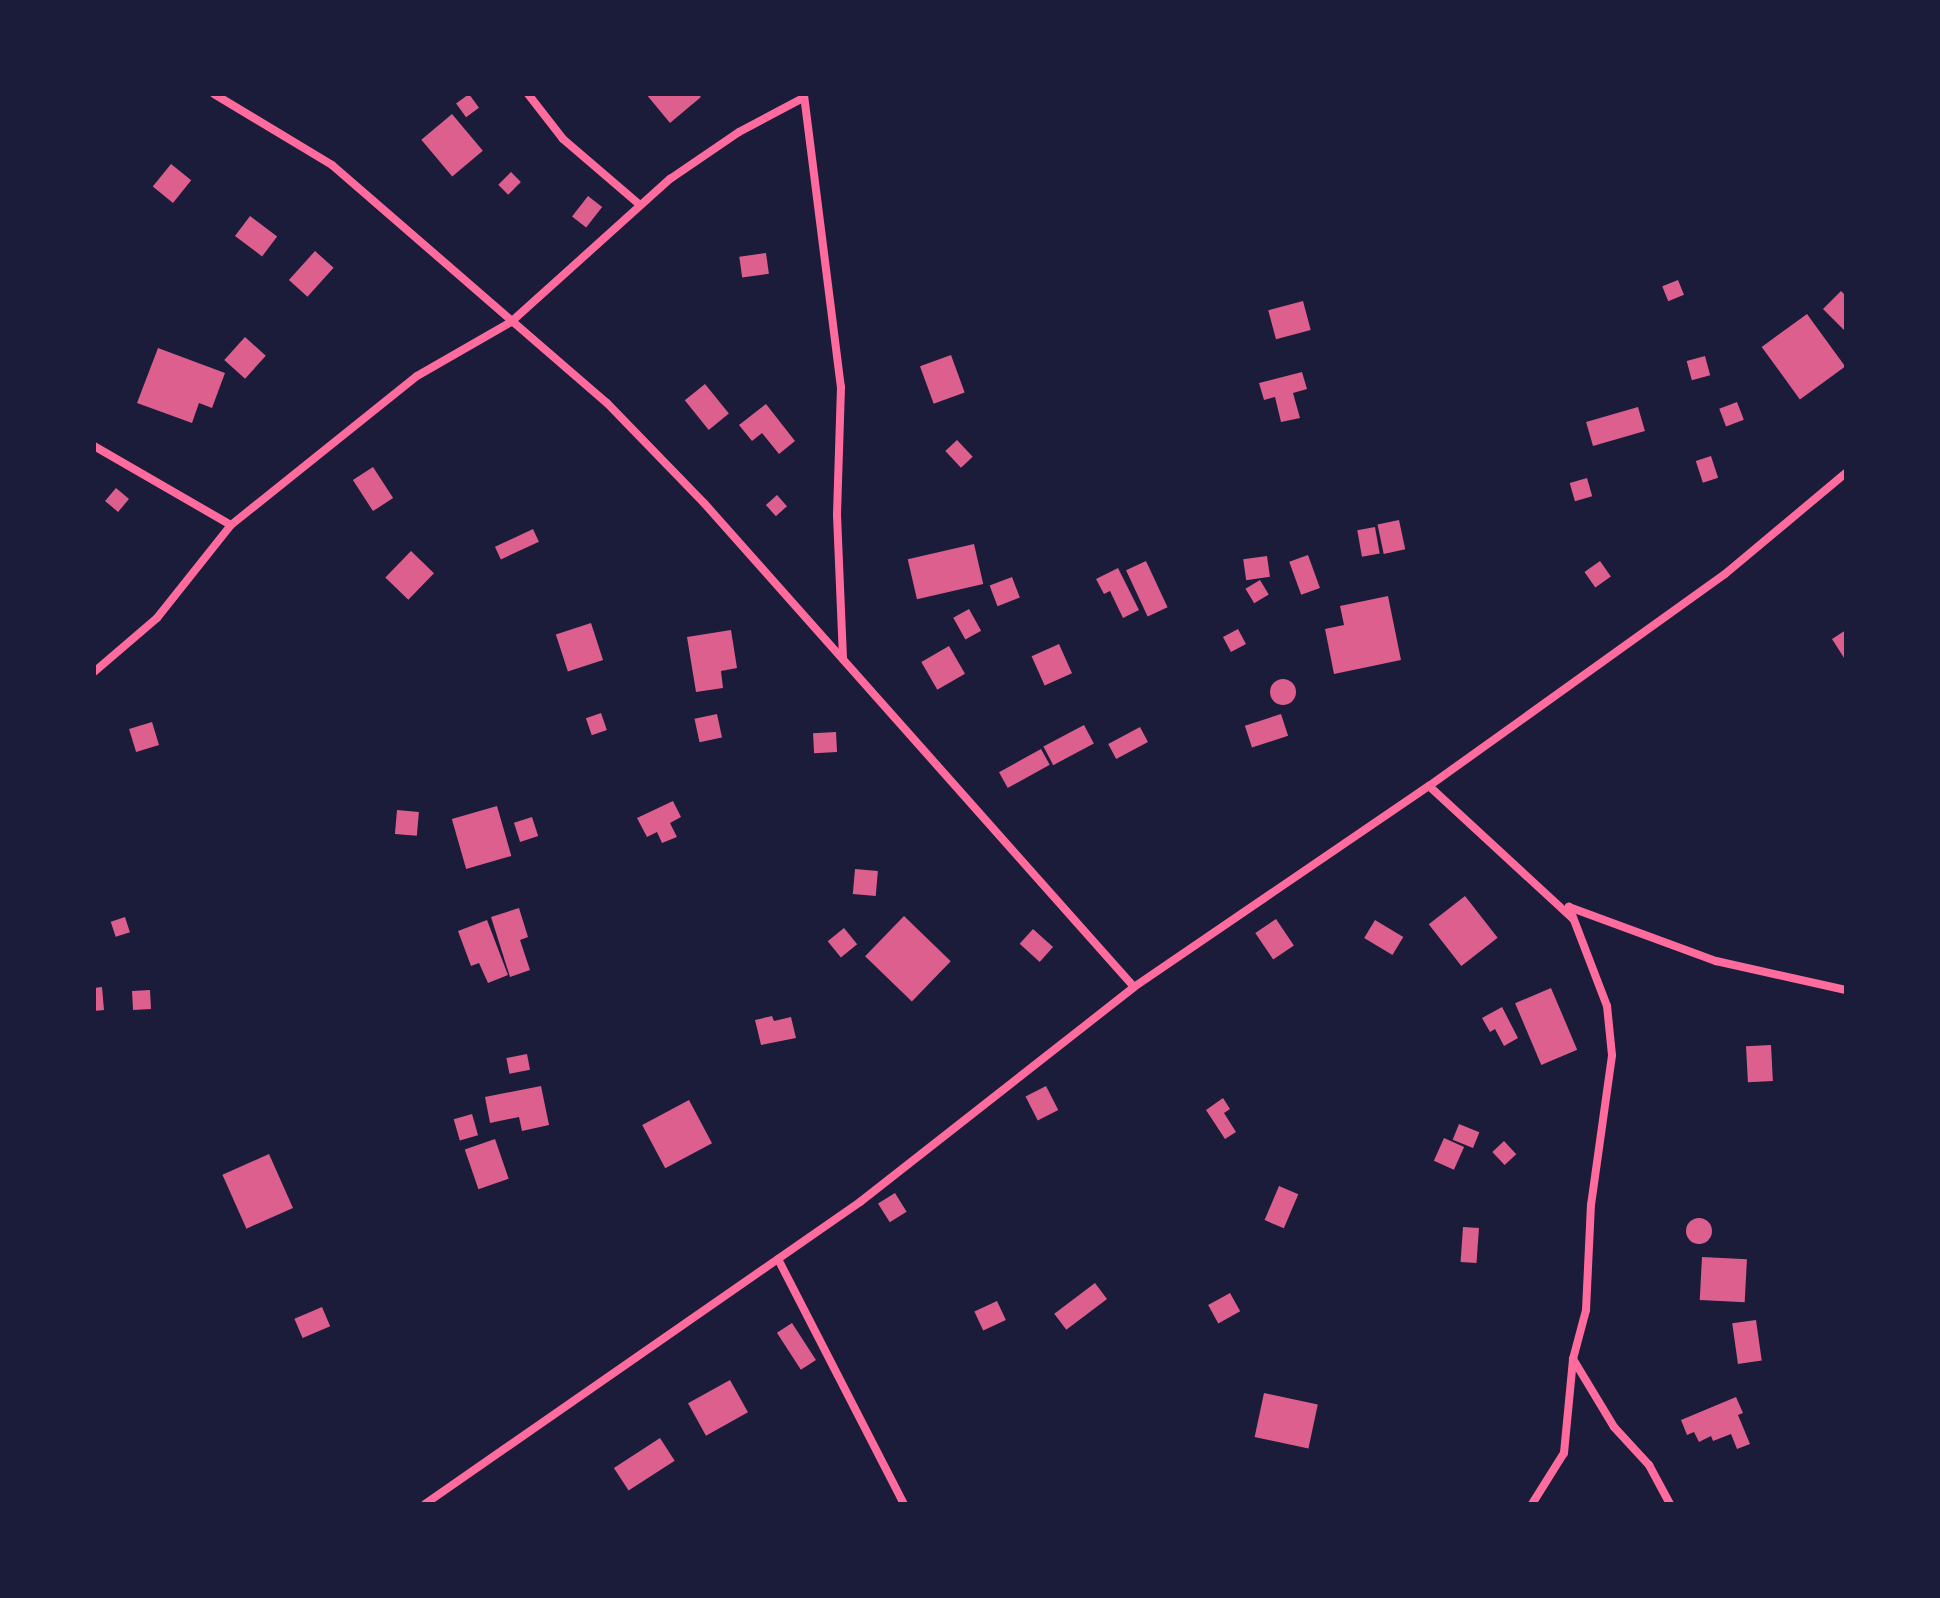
<!DOCTYPE html>
<style>
body{margin:0}
#map{position:relative;width:1940px;height:1598px;overflow:hidden;background:#1b1b3a;font-family:Montserrat,sans-serif}
div>[style]{position:absolute}
.building>*{inset:0;background:#dd5f8e;transform-origin:0 0}
.round{border-radius:50%}
.minor>*{height:8px;margin:-4px;padding:0 4px;transform-origin:4px;border-radius:4px;background:#ff6b9d}
span{translate:-50% -50%;white-space:nowrap;text-align:center;line-height:1.15;-webkit-text-stroke:6px #1b1b3a;paint-order:stroke}
.frame{position:absolute;inset:0;border:96px solid #1b1b3a;pointer-events:none}
</style>
<div id="map">
<div class="building">
<div style="left:469px;top:94px;width:17px;height:16px;rotate:54deg"></div>
<div style="clip-path:polygon(646px 94px,698px 94px,701px 97px,670px 123px)"></div>
<div style="left:452px;top:114px;width:48px;height:40px;rotate:50deg"></div>
<div style="left:171px;top:164px;width:26px;height:29px;rotate:39deg"></div>
<div style="left:511px;top:172px;width:14px;height:18px;rotate:45deg"></div>
<div style="left:588px;top:196px;width:18px;height:26px;rotate:38deg"></div>
<div style="left:250px;top:216px;width:34px;height:25px;rotate:37deg"></div>
<div style="left:315px;top:251px;width:25px;height:39px;rotate:42deg"></div>
<div style="left:766px;top:253px;width:21px;height:27px;rotate:82deg"></div>
<div style="left:1678px;top:280px;width:16px;height:17px;rotate:68deg"></div>
<div style="clip-path:polygon(1841px 291px,1846px 296px,1846px 332px,1823px 309px)"></div>
<div style="left:1303px;top:301px;width:30px;height:36px;rotate:75deg"></div>
<div style="left:1807px;top:314px;width:65px;height:56px;rotate:54deg"></div>
<div style="left:245px;top:337px;width:28px;height:31px;rotate:42deg"></div>
<div style="clip-path:polygon(158px 348px,225px 373px,212px 408px,199px 403px,192px 423px,137px 403px)"></div>
<div style="left:951px;top:355px;width:40px;height:33px;rotate:70deg"></div>
<div style="left:1705px;top:356px;width:20px;height:19px;rotate:75deg"></div>
<div style="clip-path:polygon(1302px 372px,1307px 389px,1293px 393px,1300px 418px,1281px 422px,1275px 397px,1264px 400px,1259px 383px)"></div>
<div style="left:705px;top:384px;width:38px;height:26px;rotate:51deg"></div>
<div style="left:1737px;top:402px;width:19px;height:19px;rotate:69deg"></div>
<div style="clip-path:polygon(766px 404px,795px 441px,779px 454px,762px 433px,752px 441px,739px 425px)"></div>
<div style="left:1638px;top:407px;width:25px;height:54px;rotate:74deg"></div>
<div style="left:957px;top:440px;width:23px;height:16px;rotate:47deg"></div>
<div style="left:1711px;top:456px;width:23px;height:16px;rotate:72deg"></div>
<div style="left:373px;top:467px;width:37px;height:24px;rotate:57deg"></div>
<div style="left:1587px;top:478px;width:19px;height:18px;rotate:74deg"></div>
<div style="left:116px;top:488px;width:17px;height:17px;rotate:40deg"></div>
<div style="left:777px;top:495px;width:15px;height:15px;rotate:48deg"></div>
<div style="left:1399px;top:520px;width:30px;height:22px;rotate:78deg"></div>
<div style="left:1375px;top:527px;width:27px;height:18px;rotate:80deg"></div>
<div style="left:533px;top:529px;width:14px;height:42px;rotate:65deg"></div>
<div style="left:974px;top:544px;width:41px;height:68px;rotate:77deg"></div>
<div style="left:411px;top:551px;width:32px;height:37px;rotate:44deg"></div>
<div style="left:1308px;top:555px;width:35px;height:20px;rotate:70deg"></div>
<div style="left:1267px;top:556px;width:21px;height:24px;rotate:82deg"></div>
<div style="left:1146px;top:561px;width:51px;height:22px;rotate:65deg"></div>
<div style="left:1600px;top:561px;width:19px;height:19px;rotate:55deg"></div>
<div style="clip-path:polygon(1118px 568px,1139px 610px,1123px 618px,1110px 591px,1104px 594px,1096px 579px)"></div>
<div style="left:1012px;top:577px;width:22px;height:24px;rotate:69deg"></div>
<div style="left:1260px;top:580px;width:17px;height:17px;rotate:59deg"></div>
<div style="clip-path:polygon(1388px 596px,1401px 660px,1334px 674px,1325px 629px,1344px 625px,1340px 606px)"></div>
<div style="left:969px;top:609px;width:25px;height:18px;rotate:61deg"></div>
<div style="left:591px;top:623px;width:39px;height:37px;rotate:72deg"></div>
<div style="left:1238px;top:629px;width:17px;height:17px;rotate:62deg"></div>
<div style="clip-path:polygon(731px 630px,737px 668px,721px 671px,723px 688px,696px 692px,687px 637px)"></div>
<div style="clip-path:polygon(1846px 630px,1846px 661px,1832px 639px)"></div>
<div style="left:1059px;top:644px;width:32px;height:30px;rotate:66deg"></div>
<div style="left:949px;top:646px;width:32px;height:32px;rotate:60deg"></div>
<div class="round" style="left:1270px;top:679px;width:26px;height:26px"></div>
<div style="left:601px;top:713px;width:18px;height:16px;rotate:71deg"></div>
<div style="left:717px;top:714px;width:24px;height:23px;rotate:78deg"></div>
<div style="left:1281px;top:714px;width:23px;height:38px;rotate:72deg"></div>
<div style="left:152px;top:722px;width:24px;height:24px;rotate:73deg"></div>
<div style="left:1084px;top:725px;width:21px;height:46px;rotate:62deg"></div>
<div style="left:1140px;top:727px;width:17px;height:36px;rotate:62deg"></div>
<div style="left:836px;top:732px;width:20px;height:23px;rotate:87deg"></div>
<div style="left:1041px;top:749px;width:18px;height:48px;rotate:61deg"></div>
<div style="clip-path:polygon(673px 801px,681px 817px,670px 823px,677px 837px,662px 843px,657px 832px,647px 837px,637px 818px)"></div>
<div style="left:497px;top:806px;width:52px;height:47px;rotate:74deg"></div>
<div style="left:397px;top:810px;width:22px;height:24px;rotate:5deg"></div>
<div style="left:532px;top:817px;width:20px;height:19px;rotate:72deg"></div>
<div style="left:855px;top:869px;width:23px;height:25px;rotate:5deg"></div>
<div style="left:1465px;top:896px;width:53px;height:46px;rotate:52deg"></div>
<div style="clip-path:polygon(519px 908px,528px 937px,520px 940px,530px 970px,510px 977px,491px 917px)"></div>
<div style="left:904px;top:916px;width:65px;height:56px;rotate:44deg"></div>
<div style="left:125px;top:917px;width:16px;height:15px;rotate:72deg"></div>
<div style="left:1276px;top:919px;width:32px;height:25px;rotate:56deg"></div>
<div style="clip-path:polygon(487px 920px,508px 975px,488px 983px,479px 963px,471px 966px,458px 931px)"></div>
<div style="left:1375px;top:920px;width:33px;height:21px;rotate:31deg"></div>
<div style="left:844px;top:928px;width:21px;height:21px;rotate:51deg"></div>
<div style="left:1033px;top:929px;width:27px;height:20px;rotate:42deg"></div>
<div style="clip-path:polygon(102px 987px,104px 1010px,94px 1011px,94px 988px)"></div>
<div style="left:1551px;top:988px;width:67px;height:39px;rotate:67deg"></div>
<div style="left:150px;top:990px;width:19px;height:18px;rotate:87deg"></div>
<div style="clip-path:polygon(1502px 1007px,1518px 1038px,1504px 1046px,1495px 1029px,1490px 1032px,1482px 1018px)"></div>
<div style="clip-path:polygon(772px 1016px,774px 1021px,791px 1017px,796px 1038px,761px 1045px,755px 1020px)"></div>
<div style="left:1771px;top:1045px;width:36px;height:25px;rotate:87deg"></div>
<div style="left:527px;top:1054px;width:16px;height:21px;rotate:79deg"></div>
<div style="clip-path:polygon(541px 1086px,549px 1125px,522px 1131px,519px 1117px,490px 1123px,485px 1097px)"></div>
<div style="left:1046px;top:1086px;width:27px;height:23px;rotate:63deg"></div>
<div style="clip-path:polygon(1223px 1098px,1230px 1109px,1224px 1113px,1236px 1132px,1225px 1139px,1206px 1110px)"></div>
<div style="left:689px;top:1100px;width:49px;height:53px;rotate:62deg"></div>
<div style="left:472px;top:1114px;width:22px;height:19px;rotate:74deg"></div>
<div style="left:1459px;top:1124px;width:22px;height:17px;rotate:22deg"></div>
<div style="left:1444px;top:1138px;width:22px;height:25px;rotate:24deg"></div>
<div style="left:495px;top:1139px;width:42px;height:32px;rotate:71deg"></div>
<div style="left:1504px;top:1141px;width:18px;height:16px;rotate:47deg"></div>
<div style="left:269px;top:1154px;width:59px;height:51px;rotate:66deg"></div>
<div style="left:1279px;top:1186px;width:21px;height:37px;rotate:23deg"></div>
<div style="left:895px;top:1193px;width:22px;height:20px;rotate:58deg"></div>
<div class="round" style="left:1686px;top:1218px;width:26px;height:26px"></div>
<div style="left:1463px;top:1227px;width:16px;height:35px;rotate:4deg"></div>
<div style="left:1702px;top:1257px;width:45px;height:43px;rotate:3deg"></div>
<div style="left:1095px;top:1283px;width:20px;height:51px;rotate:53deg"></div>
<div style="left:1230px;top:1293px;width:21px;height:25px;rotate:61deg"></div>
<div style="left:997px;top:1301px;width:21px;height:25px;rotate:65deg"></div>
<div style="left:322px;top:1307px;width:21px;height:30px;rotate:67deg"></div>
<div style="left:1756px;top:1320px;width:41px;height:24px;rotate:82deg"></div>
<div style="left:792px;top:1323px;width:44px;height:18px;rotate:57deg"></div>
<div style="left:730px;top:1380px;width:37px;height:48px;rotate:61deg"></div>
<div style="left:1264px;top:1393px;width:55px;height:45px;rotate:12deg"></div>
<div style="clip-path:polygon(1736px 1397px,1743px 1413px,1738px 1415px,1750px 1444px,1737px 1449px,1731px 1434px,1713px 1441px,1711px 1436px,1699px 1442px,1694px 1432px,1687px 1435px,1681px 1420px)"></div>
<div style="left:660px;top:1438px;width:27px;height:55px;rotate:57deg"></div>
</div>
<div class="minor">
<div style="left:214px;top:94px;width:138px;rotate:31deg"></div>
<div style="left:332px;top:165px;width:364px;rotate:40.9deg"></div>
<div style="left:607px;top:403px;width:139px;rotate:45.9deg"></div>
<div style="left:704px;top:503px;width:647px;rotate:48.38deg"></div>
<div style="left:528px;top:94px;width:57px;rotate:52.1deg"></div>
<div style="left:563px;top:139px;width:101px;rotate:40.6deg"></div>
<div style="left:804px;top:95px;width:294px;rotate:82.8deg"></div>
<div style="left:841px;top:387px;width:128px;rotate:91.8deg"></div>
<div style="left:837px;top:515px;width:144px;rotate:87.6deg"></div>
<div style="left:94px;top:446px;width:158px;rotate:30deg"></div>
<div style="left:94px;top:672px;width:83px;rotate:-40.6deg"></div>
<div style="left:157px;top:618px;width:119px;rotate:-51.5deg"></div>
<div style="left:231px;top:525px;width:238px;rotate:-38.7deg"></div>
<div style="left:417px;top:376px;width:108px;rotate:-29.9deg"></div>
<div style="left:511px;top:322px;width:214px;rotate:-42deg"></div>
<div style="left:670px;top:179px;width:83px;rotate:-34.3deg"></div>
<div style="left:739px;top:132px;width:72px;rotate:-28deg"></div>
<div style="left:1429px;top:786px;width:196px;rotate:42.7deg"></div>
<div style="left:1573px;top:919px;width:13px;rotate:-108deg"></div>
<div style="left:1569px;top:907px;width:157px;rotate:20.2deg"></div>
<div style="left:1716px;top:961px;width:133px;rotate:12.6deg"></div>
<div style="left:778px;top:1259px;width:276px;rotate:62.8deg"></div>
<div style="left:1573px;top:1359px;width:79px;rotate:58.9deg"></div>
<div style="left:1614px;top:1427px;width:52px;rotate:47.4deg"></div>
<div style="left:1649px;top:1465px;width:44px;rotate:61.7deg"></div>
<div style="left:425px;top:1504px;width:530px;rotate:-34.77deg"></div>
<div style="left:860px;top:1202px;width:348px;rotate:-38.1deg"></div>
<div style="left:1134px;top:987px;width:357px;rotate:-34.3deg"></div>
<div style="left:1429px;top:786px;width:364px;rotate:-35.6deg"></div>
<div style="left:1725px;top:574px;width:158px;rotate:-39.9deg"></div>
<div style="left:1532px;top:1504px;width:60px;rotate:-57.9deg"></div>
<div style="left:1564px;top:1453px;width:94px;rotate:-84.5deg"></div>
<div style="left:1573px;top:1359px;width:51px;rotate:-75.1deg"></div>
<div style="left:1586px;top:1310px;width:105px;rotate:-87.3deg"></div>
<div style="left:1591px;top:1205px;width:151px;rotate:-82deg"></div>
<div style="left:1612px;top:1055px;width:49px;rotate:-95.8deg"></div>
<div style="left:1607px;top:1006px;width:106px;rotate:-111deg"></div>
</div>
<div class="frame"></div>
</div>
